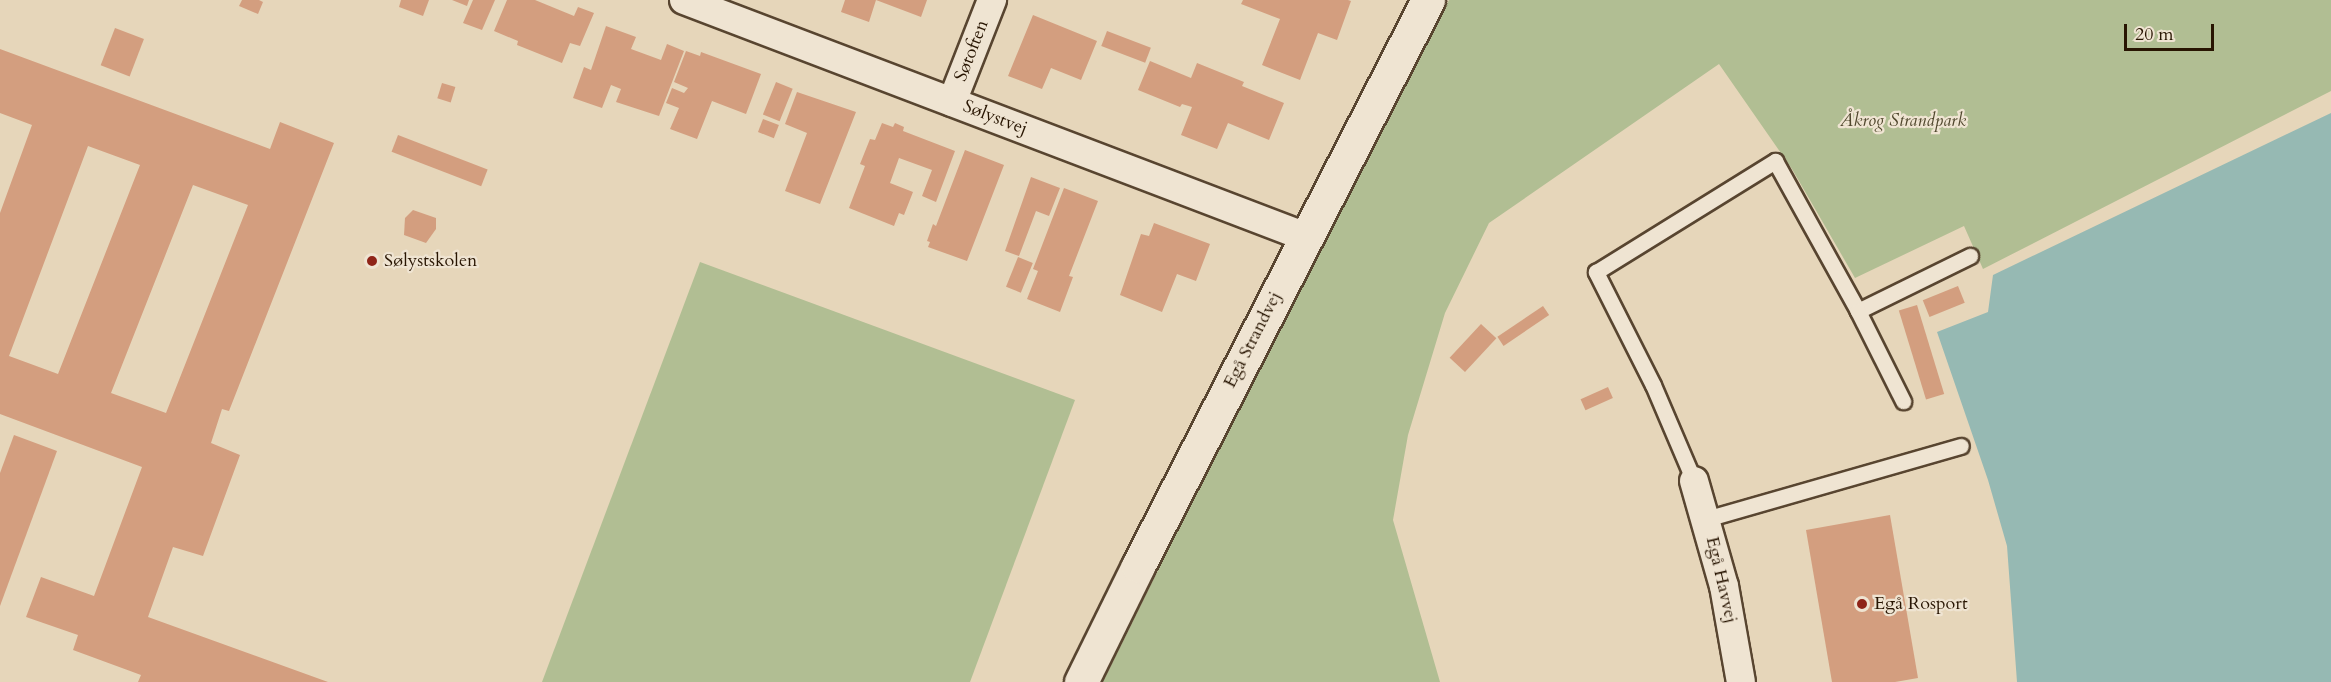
<!DOCTYPE html>
<meta charset="utf-8">
<style>
body{margin:0}
#map{position:relative;width:2331px;height:682px;overflow:hidden;background:#e6d6ba;font-family:Cardo,serif}
div>[style]{position:absolute}
.green>*{inset:0;background:#b1be93}
.water>*{inset:0;background:#96b9b3}
.building>*{inset:0;background:#d39e7f;transform-origin:0 0}
.roads{filter:drop-shadow(2px 0 #584530) drop-shadow(-2px 0 #584530) drop-shadow(0 2px #584530) drop-shadow(0 -2px #584530)}
.lane>*{height:15px;margin:-7.5px;padding:0 7.5px;transform-origin:7.5px;border-radius:7.5px;background:#efe4d2}
.street>*{height:28px;margin:-14px;padding:0 14px;transform-origin:14px;border-radius:14px;background:#efe4d2}
.secondary>*{height:33px;margin:-16.5px;padding:0 16.5px;transform-origin:16.5px;border-radius:16.5px;background:#efe4d2}
.dots>*{width:16px;height:16px;translate:-50% -50%;box-sizing:border-box;border:3px solid #efe4d2;border-radius:50%}
span{translate:-50% -50%;white-space:nowrap;text-align:center;line-height:1.15;-webkit-text-stroke:4.5px #efe4d2;paint-order:stroke}
.street-label{font-size:18px;color:#281502}
.park-label{font-size:18px;color:#51482e;font-style:italic}
.poi-label{font-size:18px;color:#281502}
.left{translate:0 -50%;text-align:left}
.scale{position:absolute;left:2124px;top:24px;width:90px;height:27px;box-sizing:border-box;border:3px solid #281502;border-top:0;padding-left:8px;font-size:18px;line-height:21px;white-space:nowrap;color:#281502;-webkit-text-stroke:4px #efe4d2;paint-order:stroke}
</style>
<div id="map">
<div class="green">
<div style="clip-path:polygon(1449px 0,2331px 0,2331px 91px,1983px 269px,1964px 226px,1855px 278px,1792px 169px,1719px 64px,1489px 223px,1445px 313px,1408px 435px,1393px 520px,1440px 682px,1103px 682px,1202px 481px)"></div>
<div style="clip-path:polygon(700px 262px,1075px 400px,970px 682px,542px 682px)"></div>
</div>
<div class="water">
<div style="clip-path:polygon(2331px 113px,2331px 682px,2017px 682px,2007px 546px,1988px 480px,1937px 332px,1988px 312px,1993px 275px)"></div>
</div>
<div class="building">
<div style="clip-path:polygon(242px 0,259px 0,263px 2px,258px 14px,239px 6px)"></div>
<div style="clip-path:polygon(401px 0,429px 0,423px 16px,399px 7px)"></div>
<div style="clip-path:polygon(452px 0,469px 0,467px 6px)"></div>
<div style="clip-path:polygon(473px 0,495px 0,482px 30px,463px 23px)"></div>
<div style="clip-path:polygon(507px 0,535px 0,574px 16px,578px 7px,594px 13px,580px 46px,570px 43px,562px 63px,517px 45px,518px 41px,494px 31px)"></div>
<div style="clip-path:polygon(845px 0,927px 0,921px 17px,876px 0,869px 22px,841px 12px)"></div>
<div style="clip-path:polygon(1243px 0,1348px 0,1351px 1px,1337px 40px,1318px 33px,1300px 80px,1262px 65px,1280px 19px,1241px 4px)"></div>
<div style="clip-path:polygon(1033px 15px,1097px 41px,1081px 80px,1051px 68px,1042px 89px,1008px 76px)"></div>
<div style="clip-path:polygon(606px 26px,636px 37px,631px 49px,661px 60px,667px 44px,684px 51px,659px 116px,616px 102px,621px 89px,611px 85px,602px 108px,573px 98px,584px 67px,591px 70px)"></div>
<div style="left:115px;top:28px;width:31px;height:40px;rotate:21deg"></div>
<div style="left:1107px;top:31px;width:47px;height:16px;rotate:21deg"></div>
<div style="clip-path:polygon(evenodd,0 49px,270px 149px,280px 122px,334px 143px,229px 411px,222px 409px,211px 443px,240px 455px,203px 556px,173px 547px,148px 617px,328px 682px,138px 682px,141px 675px,73px 650px,78px 635px,26px 617px,41px 577px,94px 596px,142px 467px,0 414px,0 213px,32px 125px,0 113px,0 49px,88px 146px,140px 165px,58px 374px,9px 356px,88px 146px,0 49px,193px 185px,248px 205px,166px 413px,111px 393px,193px 185px)"></div>
<div style="clip-path:polygon(686px 51px,700px 56px,701px 52px,761px 74px,746px 114px,712px 101px,697px 139px,670px 129px,679px 108px,666px 103px,672px 88px,684px 93px,688px 88px,674px 82px)"></div>
<div style="clip-path:polygon(1150px 61px,1191px 78px,1197px 63px,1244px 82px,1242px 86px,1284px 103px,1269px 140px,1228px 123px,1217px 149px,1181px 135px,1192px 107px,1182px 104px,1180px 107px,1138px 90px)"></div>
<div style="left:776px;top:82px;width:18px;height:35px;rotate:22deg"></div>
<div style="left:442px;top:83px;width:14px;height:16px;rotate:17deg"></div>
<div style="clip-path:polygon(797px 92px,856px 112px,820px 204px,785px 191px,807px 133px,785px 124px)"></div>
<div style="left:763px;top:119px;width:17px;height:14px;rotate:21deg"></div>
<div style="clip-path:polygon(882px 123px,893px 127px,895px 123px,904px 127px,903px 131px,955px 151px,936px 202px,922px 196px,932px 170px,899px 158px,890px 183px,913px 192px,904px 215px,899px 213px,894px 226px,849px 208px,865px 166px,860px 164px,870px 139px,875px 140px)"></div>
<div style="left:398px;top:135px;width:96px;height:18px;rotate:21deg"></div>
<div style="clip-path:polygon(965px 150px,1004px 165px,967px 261px,928px 247px,930px 242px,927px 241px,933px 224px,936px 226px)"></div>
<div style="clip-path:polygon(1031px 177px,1060px 188px,1049px 216px,1036px 211px,1019px 256px,1005px 251px)"></div>
<div style="clip-path:polygon(1064px 188px,1098px 201px,1069px 276px,1073px 277px,1060px 312px,1027px 299px,1038px 271px,1033px 269px)"></div>
<div style="clip-path:polygon(413px 210px,436px 218px,436px 229px,426px 243px,404px 235px,405px 218px)"></div>
<div style="clip-path:polygon(1154px 223px,1210px 244px,1196px 281px,1177px 274px,1162px 312px,1120px 295px,1141px 234px,1149px 236px)"></div>
<div style="left:1018px;top:257px;width:16px;height:32px;rotate:22deg"></div>
<div style="left:1958px;top:286px;width:18px;height:38px;rotate:68deg"></div>
<div style="left:1917px;top:305px;width:93px;height:19px;rotate:73deg"></div>
<div style="left:1543px;top:306px;width:11px;height:55px;rotate:56deg"></div>
<div style="left:1481px;top:324px;width:21px;height:46px;rotate:43deg"></div>
<div style="left:1608px;top:387px;width:12px;height:30px;rotate:66deg"></div>
<div style="clip-path:polygon(14px 435px,57px 451px,0 606px,0 473px)"></div>
<div style="clip-path:polygon(1890px 515px,1918px 678px,1895px 682px,1832px 682px,1806px 530px)"></div>
</div>
<div class="roads">
<div class="lane">
<div style="left:1858px;top:311px;width:125px;rotate:-26.2deg"></div>
<div style="left:1694px;top:481px;width:104px;rotate:-113.1deg"></div>
<div style="left:1653px;top:385px;width:127px;rotate:-116.8deg"></div>
<div style="left:1596px;top:272px;width:211px;rotate:-31.8deg"></div>
<div style="left:1775px;top:161px;width:171px;rotate:61deg"></div>
<div style="left:1858px;top:311px;width:101px;rotate:63.4deg"></div>
<div style="left:1706px;top:519px;width:265px;rotate:-16deg"></div>
</div>
<div class="street">
<div style="left:684px;top:0;width:666px;rotate:20.86deg"></div>
<div style="left:952px;top:102px;width:110px;rotate:-68.6deg"></div>
<div style="left:1694px;top:481px;width:109px;rotate:74.1deg"></div>
<div style="left:1724px;top:586px;width:97px;rotate:80deg"></div>
</div>
<div class="secondary">
<div style="left:1081px;top:682px;width:129px;rotate:-63.8deg"></div>
<div style="left:1138px;top:566px;width:636px;rotate:-62.87deg"></div>
</div>
</div>
<div class="dots">
<div style="left:372px;top:261px;background:#8f2418"></div>
<div style="left:1862px;top:604px;background:#8f2418"></div>
</div>
<div class="street-label">
<span style="left:972px;top:51px;rotate:-69deg">Søtoften</span>
<span style="left:995px;top:118px;rotate:21deg">Sølystvej</span>
<span style="left:1253px;top:340px;rotate:-63deg">Egå Strandvej</span>
<span style="left:1721px;top:580px;rotate:77deg">Egå Havvej</span>
</div>
<div class="park-label">
<span style="left:1903px;top:121px">Åkrog Strandpark</span>
</div>
<div class="poi-label">
<span class="left" style="left:384px;top:261px">Sølystskolen</span>
<span class="left" style="left:1874px;top:604px">Egå Rosport</span>
</div>
<div class="scale">20 m</div>
</div>
